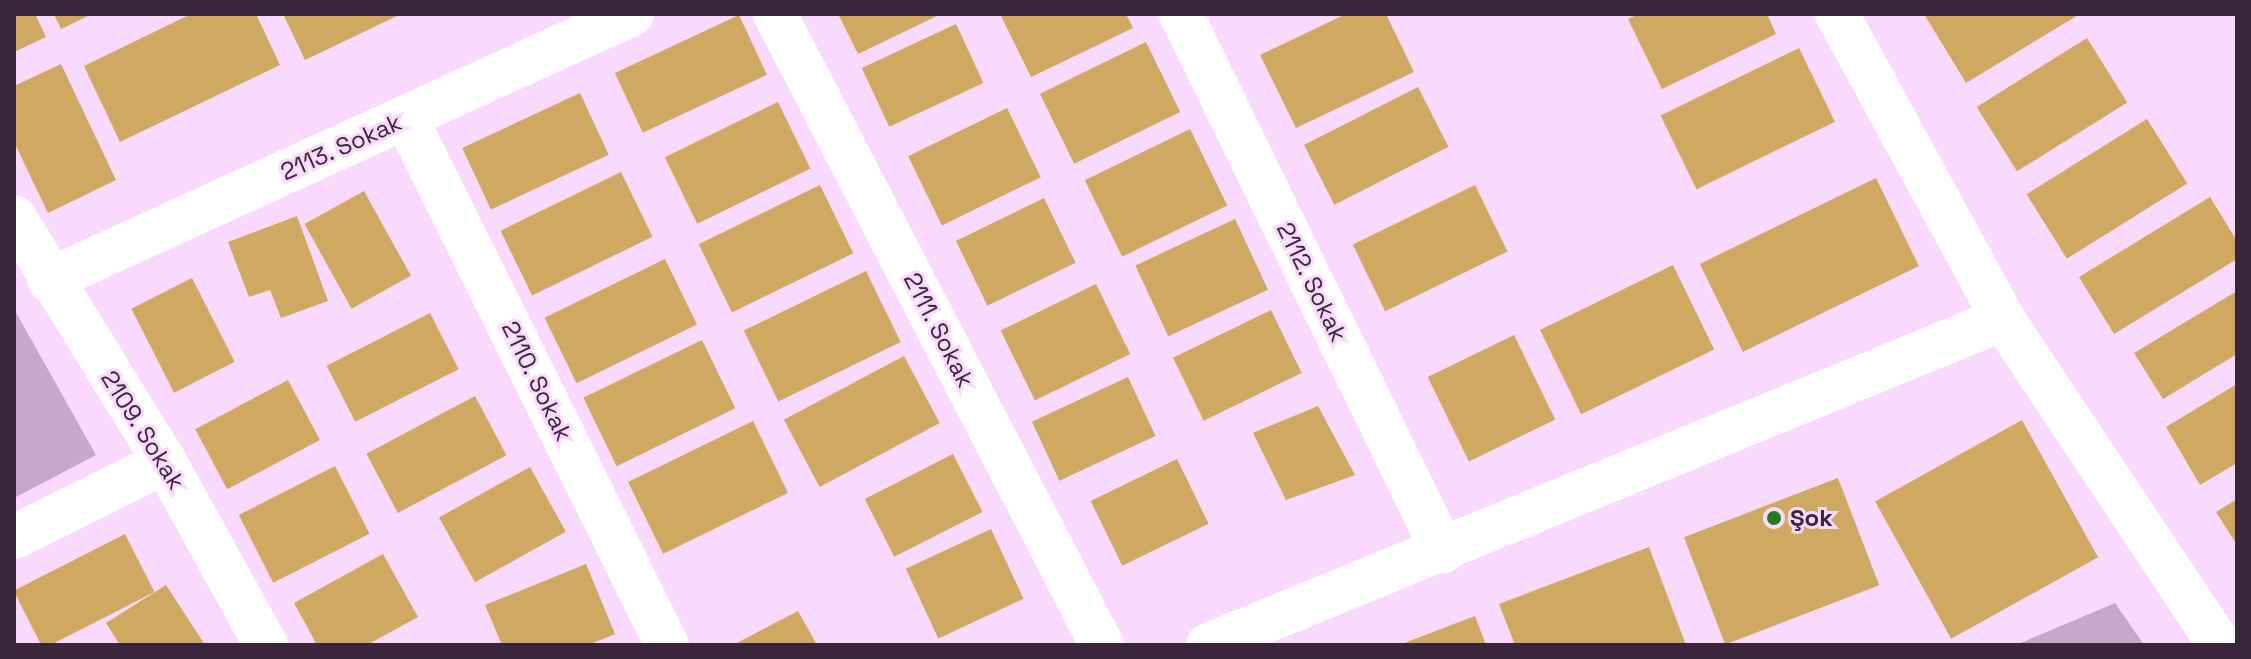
<!DOCTYPE html>
<meta charset="utf-8">
<style>
body{margin:0}
#map{position:relative;width:2251px;height:659px;overflow:hidden;background:#fad9fe;font-family:"Space Grotesk",sans-serif}
div>[style]{position:absolute}
.green>*{inset:0;background:#c6a8cb}
.building>*{inset:0;background:#cfa961;transform-origin:0 0}
.street>*{height:44px;margin:-22px;padding:0 22px;transform-origin:22px;border-radius:22px;background:#fff}
.dots>*{width:22px;height:22px;translate:-50% -50%;box-sizing:border-box;border:4px solid #fad9fe;border-radius:50%}
span{translate:-50% -50%;white-space:nowrap;text-align:center;line-height:1.15;-webkit-text-stroke:6px #fad9fe;paint-order:stroke}
.street-label{font-size:24px;color:#3a253d}
.poi-label{font-size:24px;color:#3a253d;font-weight:700}
.left{translate:0 -50%;text-align:left}
.frame{position:absolute;inset:0;border:16px solid #3a253d;pointer-events:none}
</style>
<div id="map">
<div class="green">
<div style="clip-path:polygon(14px 309px,96px 455px,14px 498px)"></div>
<div style="clip-path:polygon(2115px 603px,2144px 645px,2016px 645px)"></div>
</div>
<div class="building">
<div style="clip-path:polygon(14px 14px,35px 14px,46px 37px,14px 52px)"></div>
<div style="clip-path:polygon(54px 14px,92px 14px,61px 29px)"></div>
<div style="clip-path:polygon(191px 14px,256px 14px,280px 65px,120px 142px,84px 66px)"></div>
<div style="clip-path:polygon(283px 14px,401px 14px,305px 60px)"></div>
<div style="clip-path:polygon(838px 14px,941px 14px,858px 54px)"></div>
<div style="clip-path:polygon(1000px 14px,1126px 14px,1133px 28px,1031px 77px)"></div>
<div style="clip-path:polygon(1346px 14px,1386px 14px,1414px 72px,1296px 128px,1260px 55px)"></div>
<div style="clip-path:polygon(1638px 14px,1767px 14px,1776px 34px,1662px 89px,1628px 19px)"></div>
<div style="clip-path:polygon(1924px 14px,2080px 14px,1966px 83px)"></div>
<div style="left:739px;top:15px;width:66px;height:137px;rotate:65deg"></div>
<div style="left:956px;top:24px;width:65px;height:104px;rotate:65deg"></div>
<div style="left:2087px;top:38px;width:76px;height:130px;rotate:58deg"></div>
<div style="left:1146px;top:42px;width:78px;height:118px;rotate:64deg"></div>
<div style="left:1799px;top:48px;width:82px;height:154px;rotate:64deg"></div>
<div style="clip-path:polygon(61px 64px,116px 180px,48px 213px,14px 142px,14px 86px)"></div>
<div style="left:1418px;top:87px;width:67px;height:128px;rotate:63deg"></div>
<div style="left:580px;top:93px;width:68px;height:130px;rotate:65deg"></div>
<div style="left:778px;top:102px;width:74px;height:126px;rotate:64deg"></div>
<div style="left:1007px;top:108px;width:77px;height:110px;rotate:64deg"></div>
<div style="left:2147px;top:119px;width:76px;height:142px;rotate:58deg"></div>
<div style="left:1190px;top:129px;width:85px;height:117px;rotate:64deg"></div>
<div style="left:621px;top:172px;width:72px;height:134px;rotate:64deg"></div>
<div style="left:1876px;top:178px;width:98px;height:196px;rotate:64deg"></div>
<div style="left:820px;top:185px;width:76px;height:135px;rotate:64deg"></div>
<div style="left:1475px;top:185px;width:74px;height:136px;rotate:64deg"></div>
<div style="left:364px;top:191px;width:97px;height:68px;rotate:61deg"></div>
<div style="clip-path:polygon(2210px 197px,2237px 241px,2237px 259px,2114px 334px,2079px 277px)"></div>
<div style="left:1044px;top:198px;width:72px;height:98px;rotate:64deg"></div>
<div style="clip-path:polygon(297px 216px,328px 301px,281px 318px,270px 290px,249px 297px,228px 242px)"></div>
<div style="left:1235px;top:219px;width:78px;height:110px;rotate:65deg"></div>
<div style="left:665px;top:259px;width:73px;height:134px;rotate:64deg"></div>
<div style="left:1673px;top:265px;width:94px;height:148px;rotate:64deg"></div>
<div style="left:866px;top:271px;width:79px;height:136px;rotate:64deg"></div>
<div style="left:192px;top:278px;width:94px;height:68px;rotate:63deg"></div>
<div style="left:1096px;top:284px;width:78px;height:106px;rotate:64deg"></div>
<div style="clip-path:polygon(2237px 291px,2237px 354px,2163px 399px,2134px 353px)"></div>
<div style="left:1271px;top:310px;width:70px;height:109px;rotate:64deg"></div>
<div style="left:430px;top:313px;width:63px;height:116px;rotate:63deg"></div>
<div style="left:1514px;top:335px;width:94px;height:96px;rotate:64deg"></div>
<div style="left:702px;top:340px;width:76px;height:132px;rotate:64deg"></div>
<div style="left:904px;top:356px;width:76px;height:136px;rotate:62deg"></div>
<div style="left:1128px;top:377px;width:65px;height:106px;rotate:65deg"></div>
<div style="left:288px;top:380px;width:68px;height:105px;rotate:62deg"></div>
<div style="clip-path:polygon(2237px 384px,2237px 463px,2200px 485px,2166px 427px)"></div>
<div style="left:475px;top:396px;width:67px;height:123px;rotate:62deg"></div>
<div style="clip-path:polygon(1318px 406px,1355px 475px,1286px 500px,1253px 433px)"></div>
<div style="left:2022px;top:420px;width:157px;height:168px;rotate:61deg"></div>
<div style="left:753px;top:421px;width:80px;height:139px;rotate:64deg"></div>
<div style="left:953px;top:454px;width:65px;height:99px;rotate:63deg"></div>
<div style="left:1177px;top:459px;width:72px;height:96px;rotate:64deg"></div>
<div style="left:335px;top:466px;width:76px;height:108px;rotate:63deg"></div>
<div style="left:530px;top:467px;width:74px;height:104px;rotate:61deg"></div>
<div style="left:1838px;top:478px;width:115px;height:165px;rotate:69deg"></div>
<div style="clip-path:polygon(2237px 499px,2237px 545px,2216px 512px)"></div>
<div style="left:991px;top:529px;width:77px;height:94px;rotate:65deg"></div>
<div style="left:125px;top:534px;width:65px;height:125px;rotate:63deg"></div>
<div style="clip-path:polygon(1649px 547px,1686px 645px,1515px 645px,1499px 604px)"></div>
<div style="clip-path:polygon(383px 554px,418px 617px,367px 645px,317px 645px,294px 603px)"></div>
<div style="clip-path:polygon(586px 564px,615px 634px,588px 645px,502px 645px,485px 605px)"></div>
<div style="clip-path:polygon(166px 585px,205px 645px,120px 645px,106px 623px)"></div>
<div style="clip-path:polygon(798px 611px,817px 645px,733px 645px)"></div>
<div style="clip-path:polygon(1475px 616px,1486px 645px,1399px 645px)"></div>
</div>
<div class="street">
<div style="left:775px;top:14px;width:711px;rotate:62.61deg"></div>
<div style="left:1181px;top:14px;width:598px;rotate:63.99deg"></div>
<div style="left:1837px;top:14px;width:347px;rotate:61.4deg"></div>
<div style="left:2003px;top:319px;width:392px;rotate:56.4deg"></div>
<div style="left:406px;top:118px;width:588px;rotate:63.65deg"></div>
<div style="left:14px;top:217px;width:288px;rotate:58.4deg"></div>
<div style="left:165px;top:462px;width:209px;rotate:61.1deg"></div>
<div style="left:49px;top:280px;width:641px;rotate:-24.53deg"></div>
<div style="left:14px;top:537px;width:169px;rotate:-26.4deg"></div>
<div style="left:1208px;top:645px;width:859px;rotate:-22.3deg"></div>
</div>
<div class="dots">
<div style="left:1774px;top:518px;background:#297922"></div>
</div>
<div class="street-label">
<span style="left:341px;top:147px;rotate:-24deg">2113. Sokak</span>
<span style="left:1312px;top:282px;rotate:64deg">2112. Sokak</span>
<span style="left:939px;top:330px;rotate:63deg">2111. Sokak</span>
<span style="left:537px;top:381px;rotate:64deg">2110. Sokak</span>
<span style="left:143px;top:430px;rotate:58deg">2109. Sokak</span>
</div>
<div class="poi-label">
<span class="left" style="left:1790px;top:518px">Şok</span>
</div>
<div class="frame"></div>
</div>
